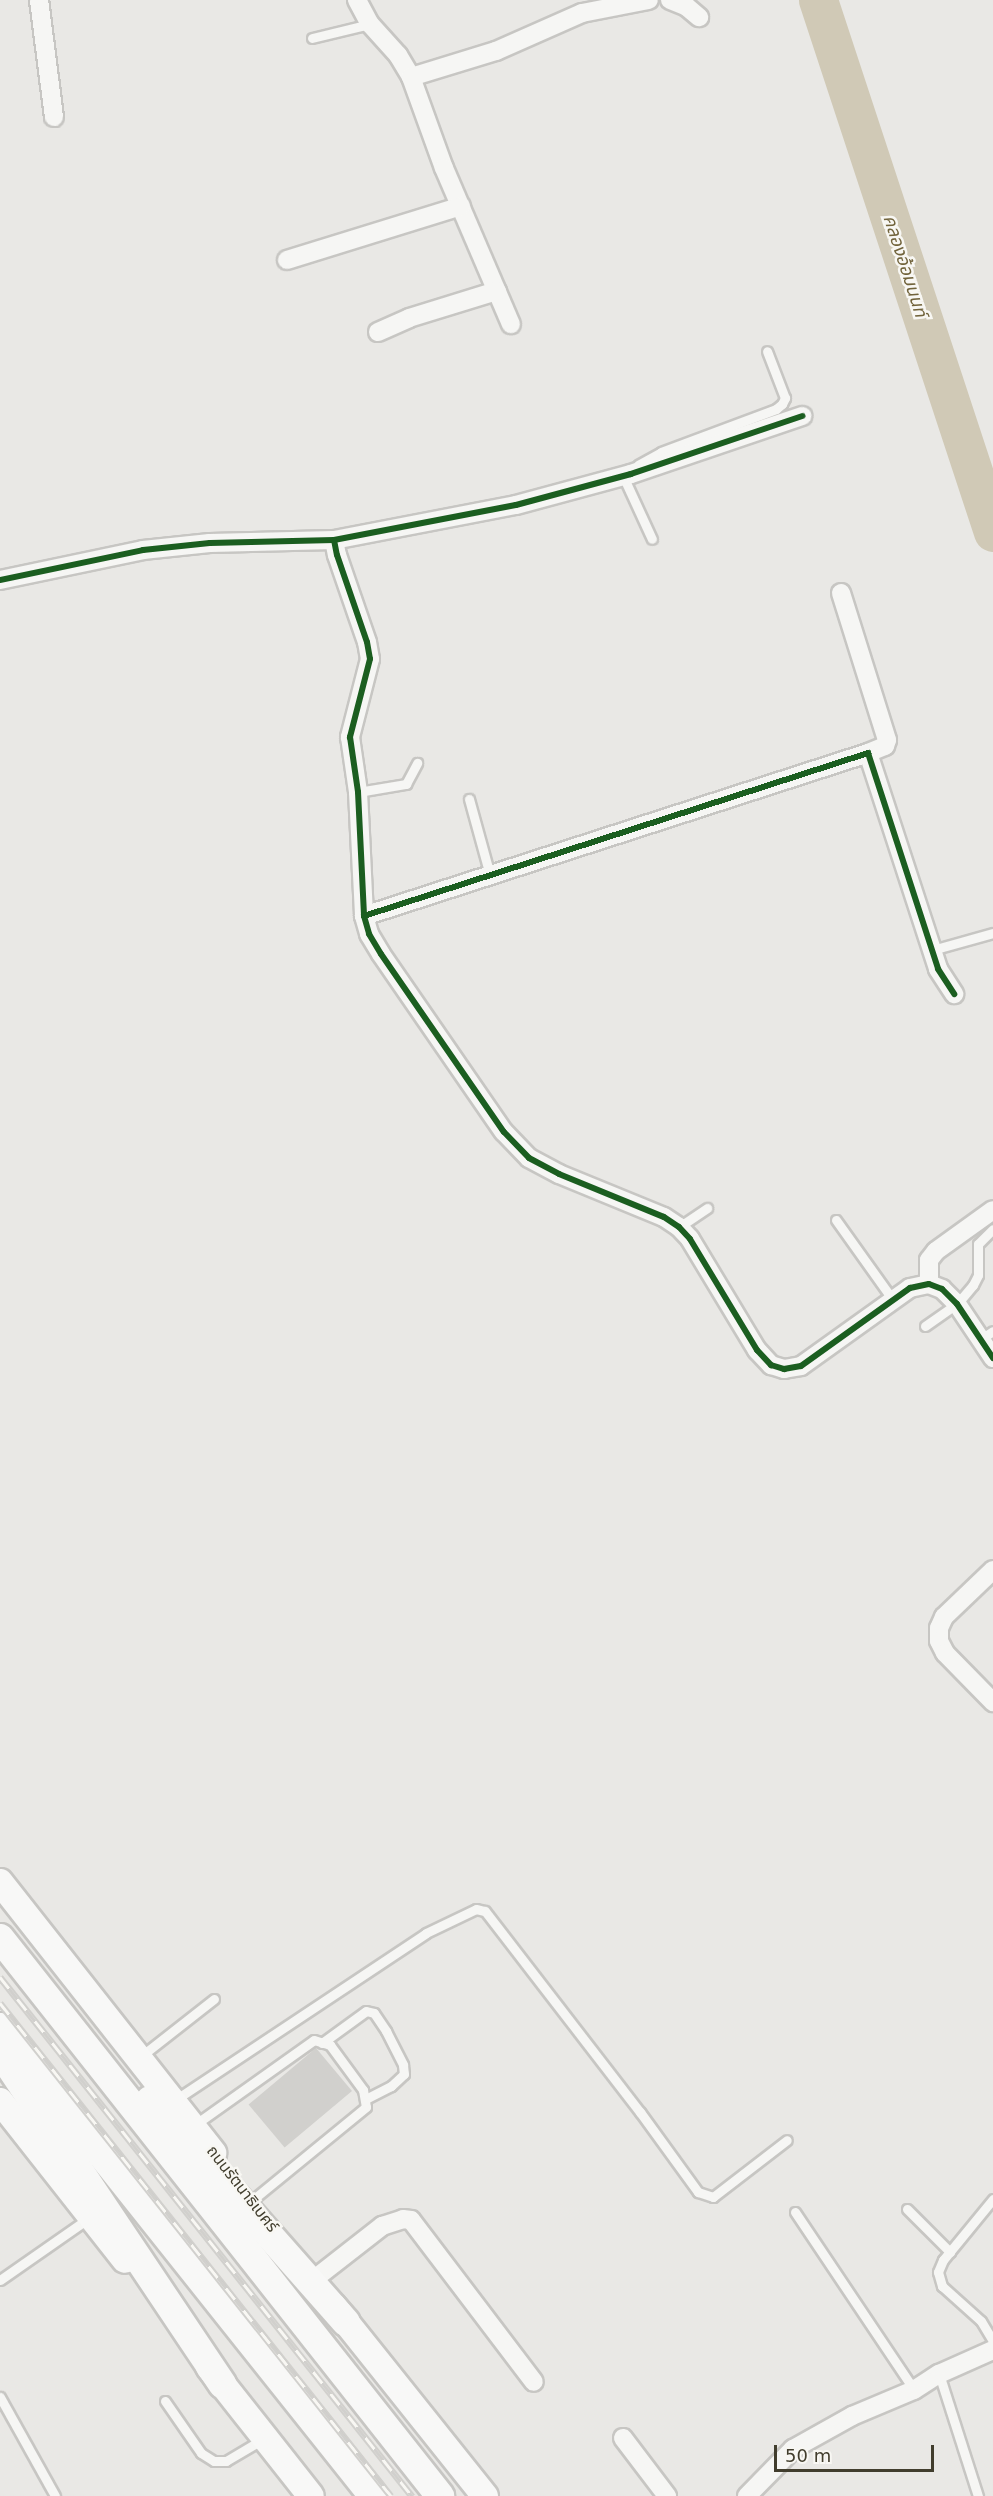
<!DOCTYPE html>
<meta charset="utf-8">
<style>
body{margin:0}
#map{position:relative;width:993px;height:2496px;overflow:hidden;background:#e9e8e5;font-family:"DejaVu Sans","Noto Sans Thai",sans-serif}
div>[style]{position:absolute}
.river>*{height:39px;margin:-19.5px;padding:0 19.5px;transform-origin:19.5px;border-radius:19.5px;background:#d0c9b6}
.building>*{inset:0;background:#d1d0cd;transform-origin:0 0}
.roads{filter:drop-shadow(2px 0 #c7c6c3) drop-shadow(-2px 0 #c7c6c3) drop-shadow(0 2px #c7c6c3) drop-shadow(0 -2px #c7c6c3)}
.lane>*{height:9px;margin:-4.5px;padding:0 4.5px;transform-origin:4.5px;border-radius:4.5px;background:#f6f6f4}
.street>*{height:18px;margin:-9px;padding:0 9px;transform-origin:9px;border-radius:9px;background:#f6f6f4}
.secondary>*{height:26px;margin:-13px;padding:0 13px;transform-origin:13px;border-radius:13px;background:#f8f8f7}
.primary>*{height:28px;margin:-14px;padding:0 14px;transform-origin:14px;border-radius:14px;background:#f8f8f7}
.rail>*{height:7px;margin-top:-3.5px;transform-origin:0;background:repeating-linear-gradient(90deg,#f8f7f3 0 14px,#d1d0cd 0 28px);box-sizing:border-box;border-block:2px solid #d1d0cd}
.cycleway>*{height:6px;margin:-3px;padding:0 3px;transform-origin:3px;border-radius:3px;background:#1b5e20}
span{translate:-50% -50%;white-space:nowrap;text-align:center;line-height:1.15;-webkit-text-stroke:5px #f8f7f3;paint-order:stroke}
.street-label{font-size:16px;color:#413d2d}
.water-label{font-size:18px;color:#71633b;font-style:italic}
.scale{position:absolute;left:774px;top:2445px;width:160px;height:27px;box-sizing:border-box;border:3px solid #413d2d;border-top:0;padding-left:8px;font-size:18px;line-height:21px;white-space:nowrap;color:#413d2d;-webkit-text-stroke:4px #f8f7f3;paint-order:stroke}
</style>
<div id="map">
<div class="river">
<div style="left:818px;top:0;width:560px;rotate:71.79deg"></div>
</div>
<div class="building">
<div style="left:316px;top:2048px;width:56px;height:88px;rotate:50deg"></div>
</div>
<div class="roads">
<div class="lane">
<div style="left:312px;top:38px;width:60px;rotate:-13.6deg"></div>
<div style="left:638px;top:465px;width:26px;rotate:-29deg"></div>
<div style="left:661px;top:452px;width:123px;rotate:-20.5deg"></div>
<div style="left:776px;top:409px;width:8px;rotate:-40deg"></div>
<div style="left:782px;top:404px;width:7px;rotate:-63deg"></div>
<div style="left:785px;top:398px;width:50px;rotate:-111deg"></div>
<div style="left:623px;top:476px;width:69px;rotate:65.3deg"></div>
<div style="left:358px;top:792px;width:49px;rotate:-9.5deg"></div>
<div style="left:406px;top:784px;width:24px;rotate:-62deg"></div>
<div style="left:469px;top:799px;width:79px;rotate:74.6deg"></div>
<div style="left:932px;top:950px;width:63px;rotate:-15.6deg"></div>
<div style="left:836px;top:1220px;width:98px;rotate:54.5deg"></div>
<div style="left:679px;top:1227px;width:34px;rotate:-34deg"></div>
<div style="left:925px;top:1326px;width:39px;rotate:-35deg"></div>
<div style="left:957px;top:1304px;width:25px;rotate:-50deg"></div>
<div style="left:973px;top:1285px;width:11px;rotate:-63deg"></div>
<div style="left:978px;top:1275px;width:31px;rotate:-90deg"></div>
<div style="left:978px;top:1244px;width:21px;rotate:-45deg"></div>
<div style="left:981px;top:1339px;width:14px;rotate:-34deg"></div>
<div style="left:322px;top:2043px;width:54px;rotate:-36deg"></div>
<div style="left:366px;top:2011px;width:8px;rotate:14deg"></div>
<div style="left:374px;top:2013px;width:22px;rotate:56deg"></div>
<div style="left:386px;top:2031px;width:38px;rotate:63deg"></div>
<div style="left:403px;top:2065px;width:9px;rotate:84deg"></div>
<div style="left:404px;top:2074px;width:18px;rotate:137deg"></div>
<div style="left:391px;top:2086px;width:28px;rotate:153deg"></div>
<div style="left:140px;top:2057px;width:94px;rotate:-38.1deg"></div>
<div style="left:175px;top:2100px;width:301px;rotate:-33.6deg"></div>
<div style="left:426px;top:1933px;width:55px;rotate:-25.6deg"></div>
<div style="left:476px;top:1909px;width:9px;rotate:13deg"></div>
<div style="left:485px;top:1911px;width:254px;rotate:52.4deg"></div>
<div style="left:640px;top:2112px;width:99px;rotate:54.1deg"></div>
<div style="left:698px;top:2192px;width:16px;rotate:18deg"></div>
<div style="left:713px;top:2197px;width:93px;rotate:-37.6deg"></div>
<div style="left:193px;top:2126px;width:148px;rotate:-35.4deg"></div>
<div style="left:314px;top:2040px;width:17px;rotate:17deg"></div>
<div style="left:330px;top:2045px;width:56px;rotate:53.7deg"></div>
<div style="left:363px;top:2090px;width:17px;rotate:80deg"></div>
<div style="left:366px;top:2107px;width:149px;rotate:140.7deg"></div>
<div style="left:993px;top:2199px;width:79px;rotate:129.3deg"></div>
<div style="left:943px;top:2260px;width:13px;rotate:113deg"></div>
<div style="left:938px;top:2272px;width:15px;rotate:74deg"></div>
<div style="left:942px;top:2286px;width:52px;rotate:41.9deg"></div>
<div style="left:981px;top:2321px;width:23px;rotate:59deg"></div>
<div style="left:907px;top:2209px;width:61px;rotate:45deg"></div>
<div style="left:795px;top:2212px;width:214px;rotate:56.2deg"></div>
<div style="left:0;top:2280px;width:108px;rotate:-34.9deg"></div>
<div style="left:939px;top:2374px;width:128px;rotate:72.3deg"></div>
<div style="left:0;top:2397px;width:113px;rotate:60.9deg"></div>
<div style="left:165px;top:2401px;width:63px;rotate:55.3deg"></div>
<div style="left:201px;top:2453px;width:15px;rotate:32deg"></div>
<div style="left:214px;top:2461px;width:12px"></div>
<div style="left:226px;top:2461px;width:43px;rotate:-30.7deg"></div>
</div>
<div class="street">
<div style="left:39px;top:0;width:118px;rotate:82.7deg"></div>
<div style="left:357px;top:0;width:27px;rotate:62deg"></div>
<div style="left:370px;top:24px;width:42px;rotate:47.9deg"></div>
<div style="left:398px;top:55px;width:26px;rotate:59deg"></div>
<div style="left:411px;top:77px;width:97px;rotate:70.1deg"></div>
<div style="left:444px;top:168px;width:170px;rotate:66.8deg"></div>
<div style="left:670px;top:0;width:18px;rotate:22deg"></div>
<div style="left:687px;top:7px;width:16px;rotate:40deg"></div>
<div style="left:411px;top:77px;width:89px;rotate:-17deg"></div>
<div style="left:496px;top:51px;width:94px;rotate:-23.8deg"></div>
<div style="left:582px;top:13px;width:68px;rotate:-11deg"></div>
<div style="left:287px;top:260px;width:182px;rotate:-17.2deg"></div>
<div style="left:378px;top:332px;width:34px;rotate:-24deg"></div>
<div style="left:409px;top:318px;width:92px;rotate:-17.1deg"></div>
<div style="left:334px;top:540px;width:185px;rotate:-10.9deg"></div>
<div style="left:516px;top:505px;width:119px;rotate:-15.1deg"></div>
<div style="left:631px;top:474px;width:181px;rotate:-18.7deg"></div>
<div style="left:0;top:580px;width:146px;rotate:-11.8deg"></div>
<div style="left:143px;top:550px;width:67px;rotate:-6deg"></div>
<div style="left:210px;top:543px;width:124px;rotate:-1.4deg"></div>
<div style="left:334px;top:540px;width:15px;rotate:79deg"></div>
<div style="left:337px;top:555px;width:92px;rotate:71deg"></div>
<div style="left:367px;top:642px;width:17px;rotate:80deg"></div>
<div style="left:370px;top:659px;width:81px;rotate:104.4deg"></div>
<div style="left:350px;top:737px;width:56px;rotate:81.7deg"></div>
<div style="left:358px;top:792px;width:124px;rotate:87.2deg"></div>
<div style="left:364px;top:916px;width:19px;rotate:74deg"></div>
<div style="left:369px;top:934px;width:23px;rotate:59deg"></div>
<div style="left:381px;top:954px;width:216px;rotate:55.4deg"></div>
<div style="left:504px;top:1132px;width:36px;rotate:46deg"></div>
<div style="left:529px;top:1158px;width:34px;rotate:28deg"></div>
<div style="left:559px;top:1174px;width:113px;rotate:22.3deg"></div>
<div style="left:664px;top:1217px;width:18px;rotate:34deg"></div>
<div style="left:679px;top:1227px;width:16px;rotate:47deg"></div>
<div style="left:690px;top:1239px;width:130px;rotate:58.9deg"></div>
<div style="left:757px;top:1350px;width:21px;rotate:47deg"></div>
<div style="left:771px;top:1365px;width:14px;rotate:17deg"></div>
<div style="left:784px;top:1369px;width:17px;rotate:-10deg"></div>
<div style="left:801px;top:1366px;width:134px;rotate:-35.6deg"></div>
<div style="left:910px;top:1288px;width:19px;rotate:-12deg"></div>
<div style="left:929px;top:1284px;width:14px;rotate:21deg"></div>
<div style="left:942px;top:1289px;width:21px;rotate:45deg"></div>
<div style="left:957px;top:1304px;width:65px;rotate:56.3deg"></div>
<div style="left:841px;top:593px;width:154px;rotate:72.6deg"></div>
<div style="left:887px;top:740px;width:6px;rotate:108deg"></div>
<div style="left:885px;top:746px;width:18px;rotate:158deg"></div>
<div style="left:364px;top:916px;width:530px;rotate:-17.92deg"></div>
<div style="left:868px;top:753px;width:227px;rotate:72deg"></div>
<div style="left:938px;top:969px;width:30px;rotate:57deg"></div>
<div style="left:929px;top:1284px;width:24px;rotate:-90deg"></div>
<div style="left:929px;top:1260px;width:11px;rotate:-52deg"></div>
<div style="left:936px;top:1251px;width:70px;rotate:-35.7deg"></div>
<div style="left:993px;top:1570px;width:68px;rotate:136.2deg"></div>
<div style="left:944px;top:1617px;width:12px;rotate:114deg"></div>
<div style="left:939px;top:1628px;width:13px;rotate:90deg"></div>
<div style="left:939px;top:1641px;width:13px;rotate:63deg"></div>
<div style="left:945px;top:1653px;width:69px;rotate:45.6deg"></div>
<div style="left:313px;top:2280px;width:88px;rotate:-38deg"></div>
<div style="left:382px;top:2226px;width:22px;rotate:-18deg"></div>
<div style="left:403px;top:2219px;width:8px;rotate:7deg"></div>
<div style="left:411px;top:2220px;width:203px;rotate:52.8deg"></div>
<div style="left:623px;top:2438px;width:73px;rotate:52.8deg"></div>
<div style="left:747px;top:2496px;width:66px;rotate:-45.6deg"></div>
<div style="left:793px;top:2449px;width:68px;rotate:-29.2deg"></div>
<div style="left:852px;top:2416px;width:67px;rotate:-22.8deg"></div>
<div style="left:914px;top:2390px;width:30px;rotate:-33deg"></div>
<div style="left:939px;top:2374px;width:59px;rotate:-24deg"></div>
</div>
<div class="secondary">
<div style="left:0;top:1882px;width:345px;rotate:51.8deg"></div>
<div style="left:0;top:2101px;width:202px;rotate:51.8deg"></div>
<div style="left:334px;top:2307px;width:242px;rotate:51.4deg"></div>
<div style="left:209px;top:2367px;width:164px;rotate:51.7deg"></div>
</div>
<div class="primary">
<div style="left:0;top:1938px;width:711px;rotate:51.74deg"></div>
<div style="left:0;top:2027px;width:599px;rotate:51.5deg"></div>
<div style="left:6px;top:2061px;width:389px;rotate:56.2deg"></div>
<div style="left:150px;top:2100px;width:296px;rotate:48.6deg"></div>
</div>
</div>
<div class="rail">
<div style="left:0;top:1977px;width:663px;rotate:51.56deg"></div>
<div style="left:0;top:2003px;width:629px;rotate:51.58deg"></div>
</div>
<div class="cycleway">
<div style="left:334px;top:540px;width:185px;rotate:-10.9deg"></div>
<div style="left:516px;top:505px;width:119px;rotate:-15.1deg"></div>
<div style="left:631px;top:474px;width:181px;rotate:-18.7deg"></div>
<div style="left:0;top:580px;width:146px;rotate:-11.8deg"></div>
<div style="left:143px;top:550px;width:67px;rotate:-6deg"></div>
<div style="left:210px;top:543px;width:124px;rotate:-1.4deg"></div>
<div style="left:334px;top:540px;width:15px;rotate:79deg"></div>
<div style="left:337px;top:555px;width:92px;rotate:71deg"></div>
<div style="left:367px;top:642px;width:17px;rotate:80deg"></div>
<div style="left:370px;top:659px;width:81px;rotate:104.4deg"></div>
<div style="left:350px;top:737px;width:56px;rotate:81.7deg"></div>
<div style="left:358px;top:792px;width:124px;rotate:87.2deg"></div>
<div style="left:364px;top:916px;width:19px;rotate:74deg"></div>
<div style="left:369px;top:934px;width:23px;rotate:59deg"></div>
<div style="left:381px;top:954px;width:216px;rotate:55.4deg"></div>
<div style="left:504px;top:1132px;width:36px;rotate:46deg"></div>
<div style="left:529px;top:1158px;width:34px;rotate:28deg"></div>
<div style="left:559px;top:1174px;width:113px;rotate:22.3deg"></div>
<div style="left:664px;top:1217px;width:18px;rotate:34deg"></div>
<div style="left:679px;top:1227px;width:16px;rotate:47deg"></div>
<div style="left:690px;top:1239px;width:130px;rotate:58.9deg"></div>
<div style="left:757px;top:1350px;width:21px;rotate:47deg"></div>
<div style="left:771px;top:1365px;width:14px;rotate:17deg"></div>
<div style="left:784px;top:1369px;width:17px;rotate:-10deg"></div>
<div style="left:801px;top:1366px;width:134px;rotate:-35.6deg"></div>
<div style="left:910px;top:1288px;width:19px;rotate:-12deg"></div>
<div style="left:929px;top:1284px;width:14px;rotate:21deg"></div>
<div style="left:942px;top:1289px;width:21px;rotate:45deg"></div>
<div style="left:957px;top:1304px;width:65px;rotate:56.3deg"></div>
<div style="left:364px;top:916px;width:530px;rotate:-17.92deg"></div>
<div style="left:868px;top:753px;width:227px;rotate:72deg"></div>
<div style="left:938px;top:969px;width:30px;rotate:57deg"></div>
</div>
<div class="street-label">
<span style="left:242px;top:2189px;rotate:52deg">ถนนรัตนาธิเบศร์</span>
</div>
<div class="water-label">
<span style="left:905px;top:266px;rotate:72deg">คลองอ้อมนนท์</span>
</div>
<div class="scale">50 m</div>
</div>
